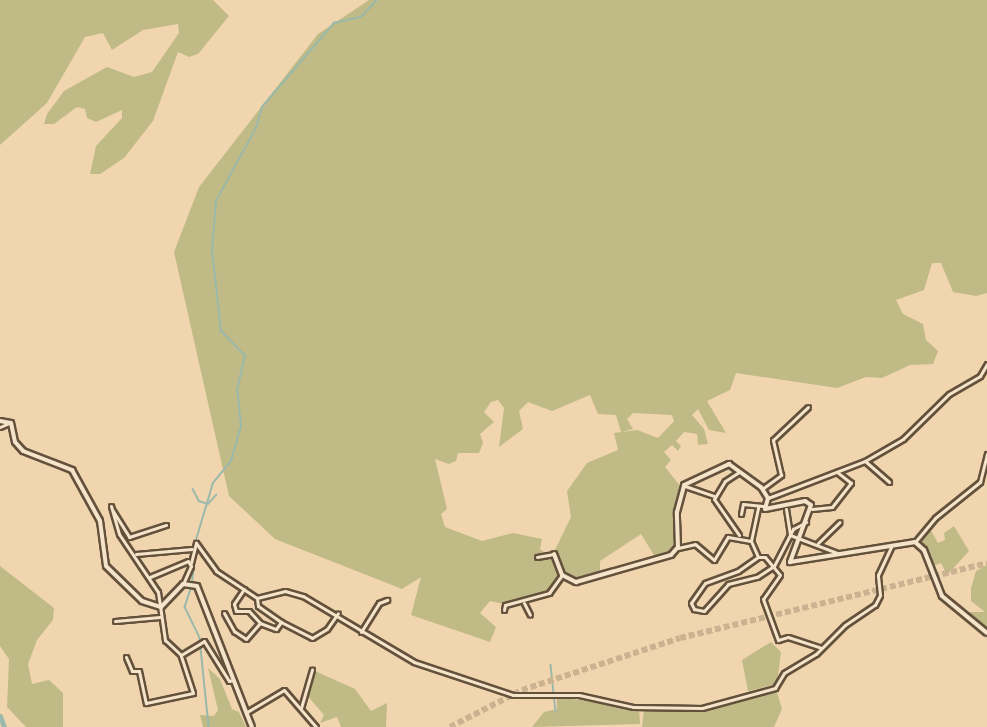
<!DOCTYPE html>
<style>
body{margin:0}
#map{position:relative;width:987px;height:727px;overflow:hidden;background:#f0d5ae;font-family:"EB Garamond",serif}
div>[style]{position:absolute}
.green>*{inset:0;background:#c0bb86}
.stream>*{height:1.5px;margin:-0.75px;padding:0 0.75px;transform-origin:0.75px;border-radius:0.75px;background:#9ab9aa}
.river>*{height:5px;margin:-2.5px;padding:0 2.5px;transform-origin:2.5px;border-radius:2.5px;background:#9ab9aa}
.motorway-tunnel>*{height:6px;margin-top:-3px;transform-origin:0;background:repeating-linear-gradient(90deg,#cbb290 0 6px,transparent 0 9px)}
.roads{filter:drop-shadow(2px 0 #64513c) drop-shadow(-2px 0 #64513c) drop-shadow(0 2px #64513c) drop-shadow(0 -2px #64513c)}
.minor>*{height:3px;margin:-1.5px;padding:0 1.5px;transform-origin:1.5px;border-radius:1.5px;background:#f5e4ca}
.tertiary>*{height:4px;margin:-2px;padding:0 2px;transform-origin:2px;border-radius:2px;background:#f5e4ca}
.secondary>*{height:4px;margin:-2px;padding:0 2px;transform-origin:2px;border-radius:2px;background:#f5e4ca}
span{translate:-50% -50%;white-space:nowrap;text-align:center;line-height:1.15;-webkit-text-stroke:6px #f5e4ca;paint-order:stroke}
</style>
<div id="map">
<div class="green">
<div style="clip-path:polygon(0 0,213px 0,229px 16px,198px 54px,189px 57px,178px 52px,153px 121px,124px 158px,100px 174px,90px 174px,96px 146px,122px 118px,122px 110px,96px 122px,87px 118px,85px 109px,77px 107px,54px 124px,44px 124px,47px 114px,64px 91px,107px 67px,134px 77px,152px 72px,179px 33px,178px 24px,143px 30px,112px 50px,103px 33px,85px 37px,47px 103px,0 145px)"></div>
<div style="clip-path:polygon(369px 0,987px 0,987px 293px,976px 296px,953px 292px,941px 263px,932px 263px,924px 290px,896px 300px,903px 314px,923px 324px,926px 340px,938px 351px,933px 364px,910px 365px,882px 378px,866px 377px,837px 388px,736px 373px,730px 390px,707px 401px,726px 433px,709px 430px,698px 409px,692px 415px,704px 429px,708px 444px,698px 445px,697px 434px,684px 432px,676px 441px,681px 446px,678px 451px,672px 445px,664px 452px,671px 460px,665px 467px,681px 487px,676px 546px,672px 553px,657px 560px,641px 534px,600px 561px,600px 575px,577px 580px,567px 577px,554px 552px,571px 517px,567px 491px,587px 463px,618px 450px,614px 433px,637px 430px,658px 438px,674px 421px,672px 415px,633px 413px,627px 419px,633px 429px,621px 432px,616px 415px,598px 414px,590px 395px,552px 411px,528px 402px,519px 411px,523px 429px,499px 447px,504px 408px,498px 400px,491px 402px,484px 412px,494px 422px,480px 434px,483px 443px,479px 453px,458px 453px,456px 461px,449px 464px,435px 459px,447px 509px,441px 514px,445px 527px,482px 541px,513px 533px,542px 539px,540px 549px,553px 559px,559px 576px,549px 591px,504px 604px,490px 601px,480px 613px,496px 627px,490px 642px,411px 615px,421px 577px,402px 589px,275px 539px,229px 496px,174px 252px,199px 187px,318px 34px)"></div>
<div style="clip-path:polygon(954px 526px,969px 551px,947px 575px,941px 563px,930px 567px,920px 539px,929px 527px,938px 543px,945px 540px,944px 533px)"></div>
<div style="clip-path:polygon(987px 565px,987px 631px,966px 617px,968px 612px,985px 612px,971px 601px,971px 588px,976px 571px)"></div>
<div style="clip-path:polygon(0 566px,54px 608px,53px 620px,37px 640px,28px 664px,32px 684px,49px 680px,63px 693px,63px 727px,26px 727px,7px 707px,9px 659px,0 646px)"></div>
<div style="clip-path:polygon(771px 642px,781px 652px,777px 684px,748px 691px,742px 660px)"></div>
<div style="clip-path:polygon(208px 668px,220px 679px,232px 709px,239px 712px,246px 727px,203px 727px,200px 715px,214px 716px,218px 710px)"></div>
<div style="clip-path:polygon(315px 671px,355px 689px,371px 711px,387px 703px,386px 727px,341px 727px,337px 717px,320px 723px,324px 715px,306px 694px)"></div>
<div style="clip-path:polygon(776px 689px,782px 709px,774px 727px,642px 727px,644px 709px,707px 709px)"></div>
<div style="clip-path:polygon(557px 697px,639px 708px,640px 724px,532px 727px,544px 712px,557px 709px)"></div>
</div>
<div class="stream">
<div style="left:193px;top:489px;width:13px;rotate:63deg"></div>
<div style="left:199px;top:501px;width:9px;rotate:18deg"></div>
<div style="left:208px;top:504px;width:12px;rotate:-48deg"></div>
<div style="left:196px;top:540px;width:59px;rotate:-73.4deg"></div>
<div style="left:213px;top:483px;width:28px;rotate:-51deg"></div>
<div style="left:231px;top:461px;width:36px;rotate:-74deg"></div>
<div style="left:241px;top:426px;width:36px;rotate:-96deg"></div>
<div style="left:237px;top:390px;width:35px;rotate:-77deg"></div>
<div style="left:245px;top:356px;width:35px;rotate:-134deg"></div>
<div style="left:221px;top:331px;width:81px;rotate:-96.3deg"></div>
<div style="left:212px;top:250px;width:49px;rotate:-85.3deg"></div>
<div style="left:216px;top:201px;width:83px;rotate:-61.3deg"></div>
<div style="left:256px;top:128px;width:22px;rotate:-74deg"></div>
<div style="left:262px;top:107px;width:111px;rotate:-49.4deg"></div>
<div style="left:334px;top:23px;width:28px;rotate:-13deg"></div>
<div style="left:361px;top:17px;width:23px;rotate:-47deg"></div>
<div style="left:192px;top:582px;width:32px;rotate:-83deg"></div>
<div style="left:192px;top:586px;width:22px;rotate:108deg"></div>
<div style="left:185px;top:607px;width:34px;rotate:64deg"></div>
<div style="left:200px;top:638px;width:89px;rotate:84.2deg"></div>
<div style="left:551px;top:665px;width:47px;rotate:83.9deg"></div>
</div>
<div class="river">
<div style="left:0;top:716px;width:12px;rotate:70deg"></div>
</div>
<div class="motorway-tunnel">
<div style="left:450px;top:727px;width:81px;rotate:-27.2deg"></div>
<div style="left:522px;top:690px;width:166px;rotate:-18.2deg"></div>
<div style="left:680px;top:638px;width:316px;rotate:-13.7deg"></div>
</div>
<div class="roads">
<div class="minor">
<div style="left:0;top:427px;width:10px;rotate:-24deg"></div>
<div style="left:865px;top:461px;width:32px;rotate:41deg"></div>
<div style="left:739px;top:472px;width:17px;rotate:147deg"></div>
<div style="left:725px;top:481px;width:21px;rotate:121deg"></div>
<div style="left:714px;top:499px;width:44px;rotate:55.2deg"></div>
<div style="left:685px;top:486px;width:31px;rotate:19deg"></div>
<div style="left:762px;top:489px;width:24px;rotate:-36deg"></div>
<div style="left:781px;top:475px;width:36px;rotate:-103deg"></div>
<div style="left:773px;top:440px;width:48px;rotate:-43.3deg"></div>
<div style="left:768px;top:498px;width:104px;rotate:-20.9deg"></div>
<div style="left:865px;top:461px;width:44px;rotate:-30.1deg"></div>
<div style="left:903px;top:439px;width:64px;rotate:-44.4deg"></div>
<div style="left:949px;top:394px;width:36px;rotate:-30deg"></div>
<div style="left:980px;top:376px;width:14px;rotate:-60deg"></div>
<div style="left:111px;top:506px;width:29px;rotate:74deg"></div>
<div style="left:119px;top:534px;width:70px;rotate:56.1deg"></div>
<div style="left:158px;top:592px;width:49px;rotate:81.7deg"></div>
<div style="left:165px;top:640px;width:22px;rotate:43deg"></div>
<div style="left:181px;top:655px;width:27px;rotate:-31deg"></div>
<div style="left:204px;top:641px;width:47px;rotate:58deg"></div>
<div style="left:229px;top:681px;width:4px;rotate:-14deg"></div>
<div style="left:786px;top:509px;width:26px;rotate:81deg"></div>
<div style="left:790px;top:535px;width:53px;rotate:20.8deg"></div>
<div style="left:812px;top:509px;width:20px;rotate:-6deg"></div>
<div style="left:832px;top:507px;width:31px;rotate:-52deg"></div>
<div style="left:851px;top:483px;width:18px;rotate:-142deg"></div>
<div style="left:113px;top:511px;width:31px;rotate:58deg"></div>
<div style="left:129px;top:537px;width:39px;rotate:-18deg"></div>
<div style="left:741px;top:514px;width:10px;rotate:-79deg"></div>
<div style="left:743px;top:504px;width:20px;rotate:6deg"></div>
<div style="left:751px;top:541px;width:35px;rotate:-78deg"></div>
<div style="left:915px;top:542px;width:31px;rotate:-50deg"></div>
<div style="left:935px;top:518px;width:58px;rotate:-38.7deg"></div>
<div style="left:980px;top:482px;width:29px;rotate:-76deg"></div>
<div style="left:818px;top:543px;width:30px;rotate:-44deg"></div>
<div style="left:678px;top:548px;width:17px;rotate:-13deg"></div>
<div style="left:695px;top:544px;width:25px;rotate:40deg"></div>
<div style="left:714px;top:560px;width:27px;rotate:-59deg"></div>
<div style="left:728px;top:537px;width:23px;rotate:10deg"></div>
<div style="left:751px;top:541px;width:17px;rotate:66deg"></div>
<div style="left:758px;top:557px;width:7px"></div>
<div style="left:765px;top:557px;width:23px;rotate:50deg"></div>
<div style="left:780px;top:575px;width:29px;rotate:125deg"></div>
<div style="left:763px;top:599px;width:44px;rotate:69.9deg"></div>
<div style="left:778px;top:640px;width:10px;rotate:-17deg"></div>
<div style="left:788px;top:637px;width:35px;rotate:18deg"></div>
<div style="left:136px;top:554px;width:56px;rotate:-5.1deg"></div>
<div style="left:537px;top:557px;width:17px;rotate:-10deg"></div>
<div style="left:758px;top:557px;width:24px;rotate:145deg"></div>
<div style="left:738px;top:571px;width:35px;rotate:160deg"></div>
<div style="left:705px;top:583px;width:24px;rotate:125deg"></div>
<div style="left:691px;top:603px;width:7px;rotate:63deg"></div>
<div style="left:694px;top:609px;width:10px;rotate:11deg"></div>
<div style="left:704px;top:611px;width:36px;rotate:-48deg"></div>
<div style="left:728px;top:584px;width:30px;rotate:-14deg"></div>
<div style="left:757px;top:577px;width:20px;rotate:-33deg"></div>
<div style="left:774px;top:566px;width:42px;rotate:-62.8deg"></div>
<div style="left:793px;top:529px;width:15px;rotate:-28deg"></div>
<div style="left:191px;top:563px;width:21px;rotate:-76deg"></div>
<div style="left:196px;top:543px;width:34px;rotate:54deg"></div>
<div style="left:216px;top:571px;width:49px;rotate:33.4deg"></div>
<div style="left:257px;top:598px;width:29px;rotate:-14deg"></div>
<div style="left:285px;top:591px;width:19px;rotate:16deg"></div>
<div style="left:303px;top:596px;width:129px;rotate:30.7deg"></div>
<div style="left:414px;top:662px;width:104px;rotate:18.4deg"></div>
<div style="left:513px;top:695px;width:66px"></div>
<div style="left:579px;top:695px;width:55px;rotate:12.5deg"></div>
<div style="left:633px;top:707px;width:69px;rotate:0.8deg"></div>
<div style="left:702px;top:708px;width:76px;rotate:-15.3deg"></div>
<div style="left:775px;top:688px;width:17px;rotate:-59deg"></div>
<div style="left:784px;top:673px;width:37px;rotate:-31deg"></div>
<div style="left:816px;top:654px;width:41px;rotate:-45deg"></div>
<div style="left:845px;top:625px;width:36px;rotate:-34deg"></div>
<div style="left:875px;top:605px;width:11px;rotate:-63deg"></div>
<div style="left:880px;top:595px;width:20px;rotate:-96deg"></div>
<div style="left:878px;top:575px;width:31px;rotate:-65deg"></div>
<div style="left:150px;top:577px;width:41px;rotate:-22.8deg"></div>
<div style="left:188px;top:561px;width:6px;rotate:59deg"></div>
<div style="left:191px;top:566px;width:20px;rotate:114deg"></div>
<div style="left:244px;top:589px;width:18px;rotate:124deg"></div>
<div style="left:234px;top:604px;width:7px;rotate:74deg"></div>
<div style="left:236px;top:611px;width:13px"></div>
<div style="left:249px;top:611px;width:16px;rotate:47deg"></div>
<div style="left:260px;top:623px;width:17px;rotate:21deg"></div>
<div style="left:276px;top:629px;width:9px;rotate:-54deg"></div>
<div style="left:281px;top:622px;width:28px;rotate:-145deg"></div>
<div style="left:258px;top:606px;width:8px;rotate:-97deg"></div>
<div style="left:524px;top:603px;width:13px;rotate:63deg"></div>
<div style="left:504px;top:610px;width:5px;rotate:-79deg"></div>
<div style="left:505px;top:605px;width:46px;rotate:-15.3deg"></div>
<div style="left:549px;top:593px;width:22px;rotate:-54deg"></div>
<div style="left:224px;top:613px;width:21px;rotate:61deg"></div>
<div style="left:234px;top:631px;width:14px;rotate:34deg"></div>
<div style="left:246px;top:639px;width:21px;rotate:-49deg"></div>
<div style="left:115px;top:621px;width:45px;rotate:-5.1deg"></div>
<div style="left:281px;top:622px;width:35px;rotate:27deg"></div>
<div style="left:312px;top:638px;width:17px;rotate:-31deg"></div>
<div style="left:327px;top:629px;width:19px;rotate:-55deg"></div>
<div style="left:361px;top:632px;width:34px;rotate:-58deg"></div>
<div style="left:379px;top:603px;width:9px;rotate:-21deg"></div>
<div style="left:126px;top:657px;width:15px;rotate:67deg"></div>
<div style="left:132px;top:671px;width:7px"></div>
<div style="left:139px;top:671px;width:33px;rotate:78deg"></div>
<div style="left:146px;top:703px;width:48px;rotate:-12deg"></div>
<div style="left:193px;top:693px;width:40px;rotate:-108deg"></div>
<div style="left:301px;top:708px;width:40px;rotate:-74deg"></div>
<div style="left:247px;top:712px;width:43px;rotate:-30.7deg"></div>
<div style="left:284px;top:690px;width:49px;rotate:49.1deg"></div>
</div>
<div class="tertiary">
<div style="left:554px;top:554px;width:22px;rotate:69deg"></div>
<div style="left:562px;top:575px;width:16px;rotate:27deg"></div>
<div style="left:576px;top:582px;width:99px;rotate:-15.9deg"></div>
<div style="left:671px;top:555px;width:11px;rotate:-49deg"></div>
<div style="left:678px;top:547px;width:35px;rotate:-92deg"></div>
<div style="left:677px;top:512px;width:28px;rotate:-75deg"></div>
<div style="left:684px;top:485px;width:50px;rotate:-25deg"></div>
<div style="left:729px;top:464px;width:39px;rotate:36deg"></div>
<div style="left:761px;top:487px;width:13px;rotate:58deg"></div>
<div style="left:768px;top:498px;width:11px;rotate:105deg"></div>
<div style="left:765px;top:509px;width:41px;rotate:-11.3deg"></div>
<div style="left:805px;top:501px;width:7px;rotate:34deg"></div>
<div style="left:811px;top:505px;width:61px;rotate:110.2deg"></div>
<div style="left:790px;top:562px;width:127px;rotate:-9.1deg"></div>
<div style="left:915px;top:542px;width:12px;rotate:42deg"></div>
<div style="left:924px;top:550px;width:49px;rotate:68.6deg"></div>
<div style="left:942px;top:596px;width:58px;rotate:39.4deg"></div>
</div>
<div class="secondary">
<div style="left:0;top:421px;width:11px;rotate:10deg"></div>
<div style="left:11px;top:423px;width:19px;rotate:78deg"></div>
<div style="left:15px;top:442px;width:12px;rotate:48deg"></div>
<div style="left:23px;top:451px;width:53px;rotate:21.2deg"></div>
<div style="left:72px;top:470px;width:58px;rotate:61.2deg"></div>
<div style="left:100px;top:521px;width:45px;rotate:82.4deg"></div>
<div style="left:106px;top:566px;width:50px;rotate:44.2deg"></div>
<div style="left:142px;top:601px;width:20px;rotate:18deg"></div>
<div style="left:161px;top:607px;width:32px;rotate:-46deg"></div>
<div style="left:183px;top:584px;width:14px;rotate:8deg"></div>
<div style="left:197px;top:586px;width:151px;rotate:68.7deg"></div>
</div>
</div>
</div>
